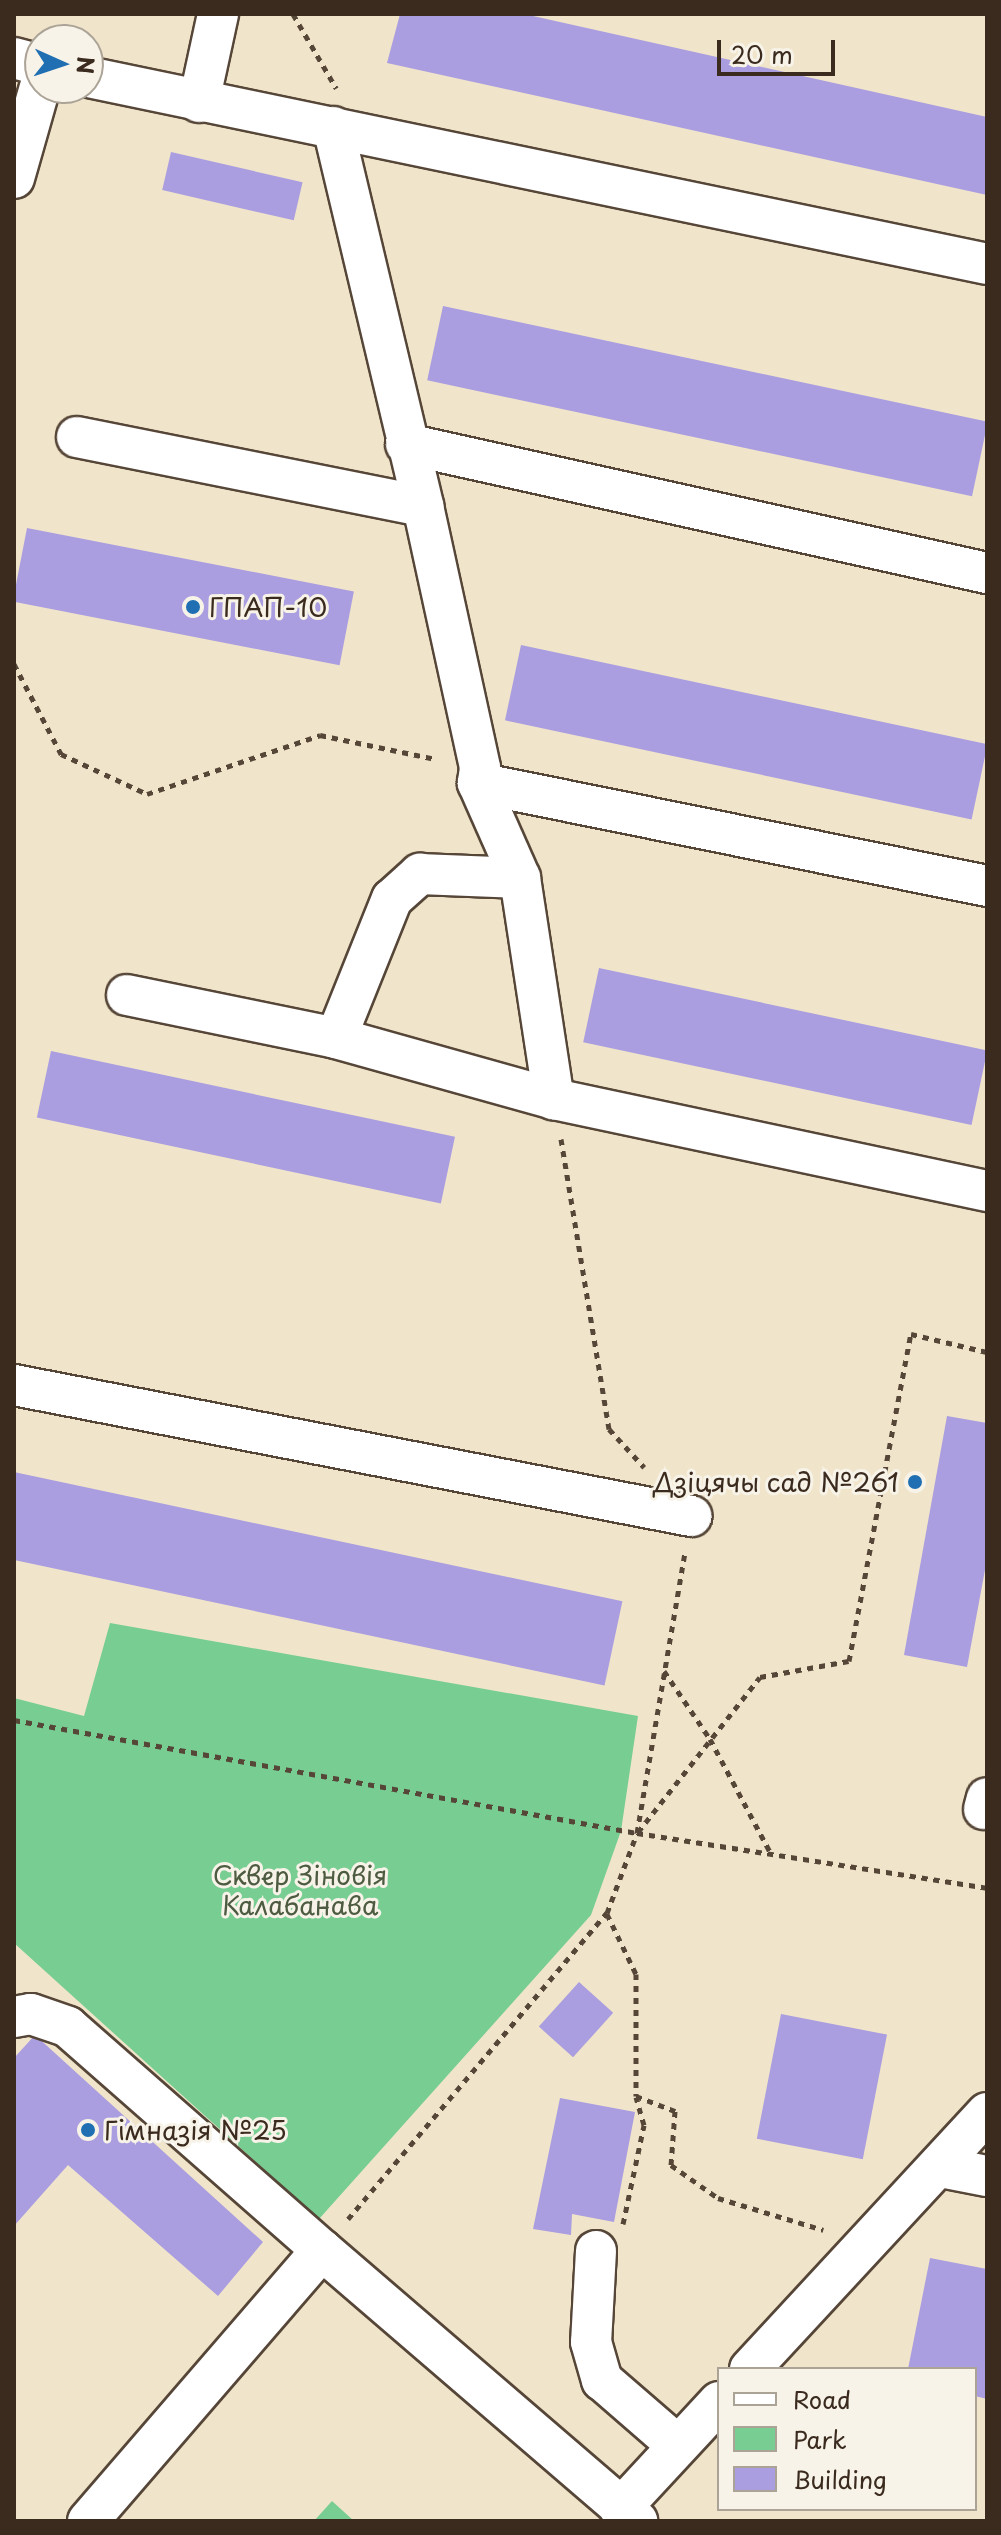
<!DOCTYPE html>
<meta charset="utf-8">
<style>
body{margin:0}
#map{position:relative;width:1001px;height:2535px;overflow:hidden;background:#f0e5ca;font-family:"Playpen Sans",sans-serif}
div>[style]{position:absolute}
.green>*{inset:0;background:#78ce92}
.building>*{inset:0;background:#aa9de0;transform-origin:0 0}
.path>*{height:5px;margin-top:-2.5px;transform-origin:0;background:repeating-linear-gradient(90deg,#564638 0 6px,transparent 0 12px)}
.roads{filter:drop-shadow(2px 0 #564638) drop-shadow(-2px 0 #564638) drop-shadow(0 2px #564638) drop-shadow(0 -2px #564638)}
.minor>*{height:40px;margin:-20px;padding:0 20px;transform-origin:20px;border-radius:20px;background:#fff}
.dots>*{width:22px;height:22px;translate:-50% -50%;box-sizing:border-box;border:4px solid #f7f3e8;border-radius:50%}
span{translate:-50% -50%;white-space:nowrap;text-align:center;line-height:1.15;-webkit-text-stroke:6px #f7f3e8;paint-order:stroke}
.poi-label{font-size:26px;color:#3b2a1e}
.left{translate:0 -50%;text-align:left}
.right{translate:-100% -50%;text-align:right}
.park-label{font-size:26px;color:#4d5b41}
.frame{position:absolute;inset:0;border:16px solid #3b2a1e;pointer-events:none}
.legend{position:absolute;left:717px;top:2367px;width:260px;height:144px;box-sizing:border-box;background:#f7f3e8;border:2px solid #aca397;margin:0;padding:10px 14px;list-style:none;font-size:24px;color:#3b2a1e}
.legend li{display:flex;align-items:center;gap:16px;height:40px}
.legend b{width:40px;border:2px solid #aca397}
.north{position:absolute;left:24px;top:24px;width:80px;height:80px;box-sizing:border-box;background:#f7f3e8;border:2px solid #aca397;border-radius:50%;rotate:93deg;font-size:22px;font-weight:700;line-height:32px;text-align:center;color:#3b2a1e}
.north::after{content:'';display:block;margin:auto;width:28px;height:36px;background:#1f6fb2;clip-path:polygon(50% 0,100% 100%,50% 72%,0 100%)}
.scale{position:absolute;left:717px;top:40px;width:118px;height:36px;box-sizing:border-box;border:4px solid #3b2a1e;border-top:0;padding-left:10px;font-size:24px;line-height:28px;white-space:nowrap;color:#3b2a1e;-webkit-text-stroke:6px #f7f3e8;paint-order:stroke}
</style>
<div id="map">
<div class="green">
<div style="clip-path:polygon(110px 1623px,638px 1716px,621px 1831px,591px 1915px,319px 2219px,14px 1943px,14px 1698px,84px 1716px)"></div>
<div style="clip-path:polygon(332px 2501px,354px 2521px,314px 2521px)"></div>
</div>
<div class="building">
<div style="clip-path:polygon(400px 14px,524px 14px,987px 117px,987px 195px,387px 63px)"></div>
<div style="left:171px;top:152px;width:135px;height:39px;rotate:13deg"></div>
<div style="left:443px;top:306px;width:557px;height:76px;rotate:12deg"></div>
<div style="left:27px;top:528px;width:333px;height:75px;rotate:11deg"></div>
<div style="left:521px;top:645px;width:477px;height:77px;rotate:12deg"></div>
<div style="left:599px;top:968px;width:397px;height:76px;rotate:12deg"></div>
<div style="left:51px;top:1051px;width:413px;height:68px;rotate:12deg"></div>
<div style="clip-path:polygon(947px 1416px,987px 1423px,987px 1559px,967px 1667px,904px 1655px)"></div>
<div style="left:14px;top:1472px;width:622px;height:86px;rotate:12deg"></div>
<div style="left:579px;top:1982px;width:46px;height:60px;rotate:42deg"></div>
<div style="left:781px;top:2014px;width:108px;height:127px;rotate:11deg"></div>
<div style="clip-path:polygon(35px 2035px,263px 2242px,218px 2296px,68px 2165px,14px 2226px,14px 2058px)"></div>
<div style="clip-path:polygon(560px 2098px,635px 2112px,614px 2222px,572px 2214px,571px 2235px,533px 2229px)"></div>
<div style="clip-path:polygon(930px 2258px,987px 2269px,987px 2399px,975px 2396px,975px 2369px,908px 2369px)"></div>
</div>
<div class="path">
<div style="left:293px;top:14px;width:86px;rotate:59.8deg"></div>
<div style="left:14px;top:664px;width:102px;rotate:62.4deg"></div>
<div style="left:61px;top:754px;width:95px;rotate:24.9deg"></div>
<div style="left:147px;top:794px;width:183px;rotate:-18.8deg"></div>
<div style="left:320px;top:735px;width:118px;rotate:11.7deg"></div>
<div style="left:561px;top:1139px;width:294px;rotate:80.6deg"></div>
<div style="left:609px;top:1429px;width:52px;rotate:47.4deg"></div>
<div style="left:664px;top:1671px;width:82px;rotate:55.9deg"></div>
<div style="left:710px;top:1739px;width:128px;rotate:62deg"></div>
<div style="left:14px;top:1720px;width:633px;rotate:10.28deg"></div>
<div style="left:637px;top:1833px;width:354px;rotate:8.9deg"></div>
<div style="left:638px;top:1832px;width:197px;rotate:-51.8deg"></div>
<div style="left:760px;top:1677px;width:90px;rotate:-10.2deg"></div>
<div style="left:849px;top:1661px;width:333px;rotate:-79.3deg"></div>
<div style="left:911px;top:1334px;width:78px;rotate:13.3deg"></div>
<div style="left:607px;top:1914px;width:67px;rotate:64.2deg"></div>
<div style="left:636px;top:1974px;width:122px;rotate:90deg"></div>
<div style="left:636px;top:2096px;width:42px;rotate:21deg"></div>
<div style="left:675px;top:2111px;width:54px;rotate:94.2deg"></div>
<div style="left:671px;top:2165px;width:57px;rotate:35.1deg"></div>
<div style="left:718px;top:2198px;width:110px;rotate:16.9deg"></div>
<div style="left:348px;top:2219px;width:401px;rotate:-49.8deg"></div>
<div style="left:607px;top:1913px;width:85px;rotate:-69.4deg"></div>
<div style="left:637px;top:1833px;width:284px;rotate:-80.3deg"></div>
<div style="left:623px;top:2224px;width:101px;rotate:-78deg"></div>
<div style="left:644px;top:2125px;width:29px;rotate:-106deg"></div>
</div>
<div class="roads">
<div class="minor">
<div style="left:14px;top:58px;width:27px;rotate:15deg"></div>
<div style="left:88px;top:77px;width:918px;rotate:11.75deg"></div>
<div style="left:199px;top:102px;width:90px;rotate:-77.8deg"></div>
<div style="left:333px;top:127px;width:390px;rotate:76.6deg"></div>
<div style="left:423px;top:506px;width:268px;rotate:77.7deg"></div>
<div style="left:480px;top:768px;width:15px;rotate:98deg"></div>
<div style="left:478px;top:783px;width:104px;rotate:66.1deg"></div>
<div style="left:520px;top:878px;width:224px;rotate:81.3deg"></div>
<div style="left:14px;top:178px;width:95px;rotate:-74.1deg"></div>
<div style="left:77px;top:437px;width:353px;rotate:11.3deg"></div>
<div style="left:406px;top:444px;width:595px;rotate:12.52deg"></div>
<div style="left:478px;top:783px;width:519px;rotate:11.44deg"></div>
<div style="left:127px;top:995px;width:213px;rotate:11.6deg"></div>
<div style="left:336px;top:1038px;width:226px;rotate:15.6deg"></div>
<div style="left:554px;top:1099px;width:443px;rotate:12deg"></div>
<div style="left:336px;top:1038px;width:150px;rotate:-68.1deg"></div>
<div style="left:392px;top:899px;width:38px;rotate:-42deg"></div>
<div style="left:420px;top:874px;width:100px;rotate:2.3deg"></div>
<div style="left:14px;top:1385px;width:690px;rotate:10.95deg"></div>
<div style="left:984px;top:1809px;width:11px;rotate:-75deg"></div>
<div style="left:14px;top:2017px;width:17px;rotate:-10deg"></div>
<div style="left:31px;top:2014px;width:39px;rotate:19deg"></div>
<div style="left:68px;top:2027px;width:338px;rotate:41.3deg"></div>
<div style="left:941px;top:2167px;width:47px;rotate:11.1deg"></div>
<div style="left:596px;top:2251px;width:91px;rotate:93.1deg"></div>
<div style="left:591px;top:2342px;width:40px;rotate:74deg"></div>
<div style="left:602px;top:2380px;width:99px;rotate:40.9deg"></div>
<div style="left:750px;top:2369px;width:349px;rotate:-47.2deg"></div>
<div style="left:620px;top:2509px;width:146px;rotate:-47.2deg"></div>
<div style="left:88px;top:2521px;width:358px;rotate:-49.2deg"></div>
<div style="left:322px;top:2250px;width:416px;rotate:40.7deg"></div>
</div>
</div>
<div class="dots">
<div style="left:193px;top:607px;background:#1f6fb2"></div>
<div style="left:915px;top:1482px;background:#1f6fb2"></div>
<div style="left:88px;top:2130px;background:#1f6fb2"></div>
</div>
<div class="poi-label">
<span class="left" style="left:209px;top:607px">ГПАП-10</span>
<span class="right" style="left:899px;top:1482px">Дзіцячы сад №261</span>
<span class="left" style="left:104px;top:2130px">Гімназія №25</span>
</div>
<div class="park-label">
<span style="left:300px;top:1890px">Сквер Зіновія<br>Калабанава</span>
</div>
<div class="frame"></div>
<ul class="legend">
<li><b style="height:10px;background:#fff"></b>Road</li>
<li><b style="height:22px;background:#78ce92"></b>Park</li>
<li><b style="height:22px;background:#aa9de0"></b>Building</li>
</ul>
<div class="north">N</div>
<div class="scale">20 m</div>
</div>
